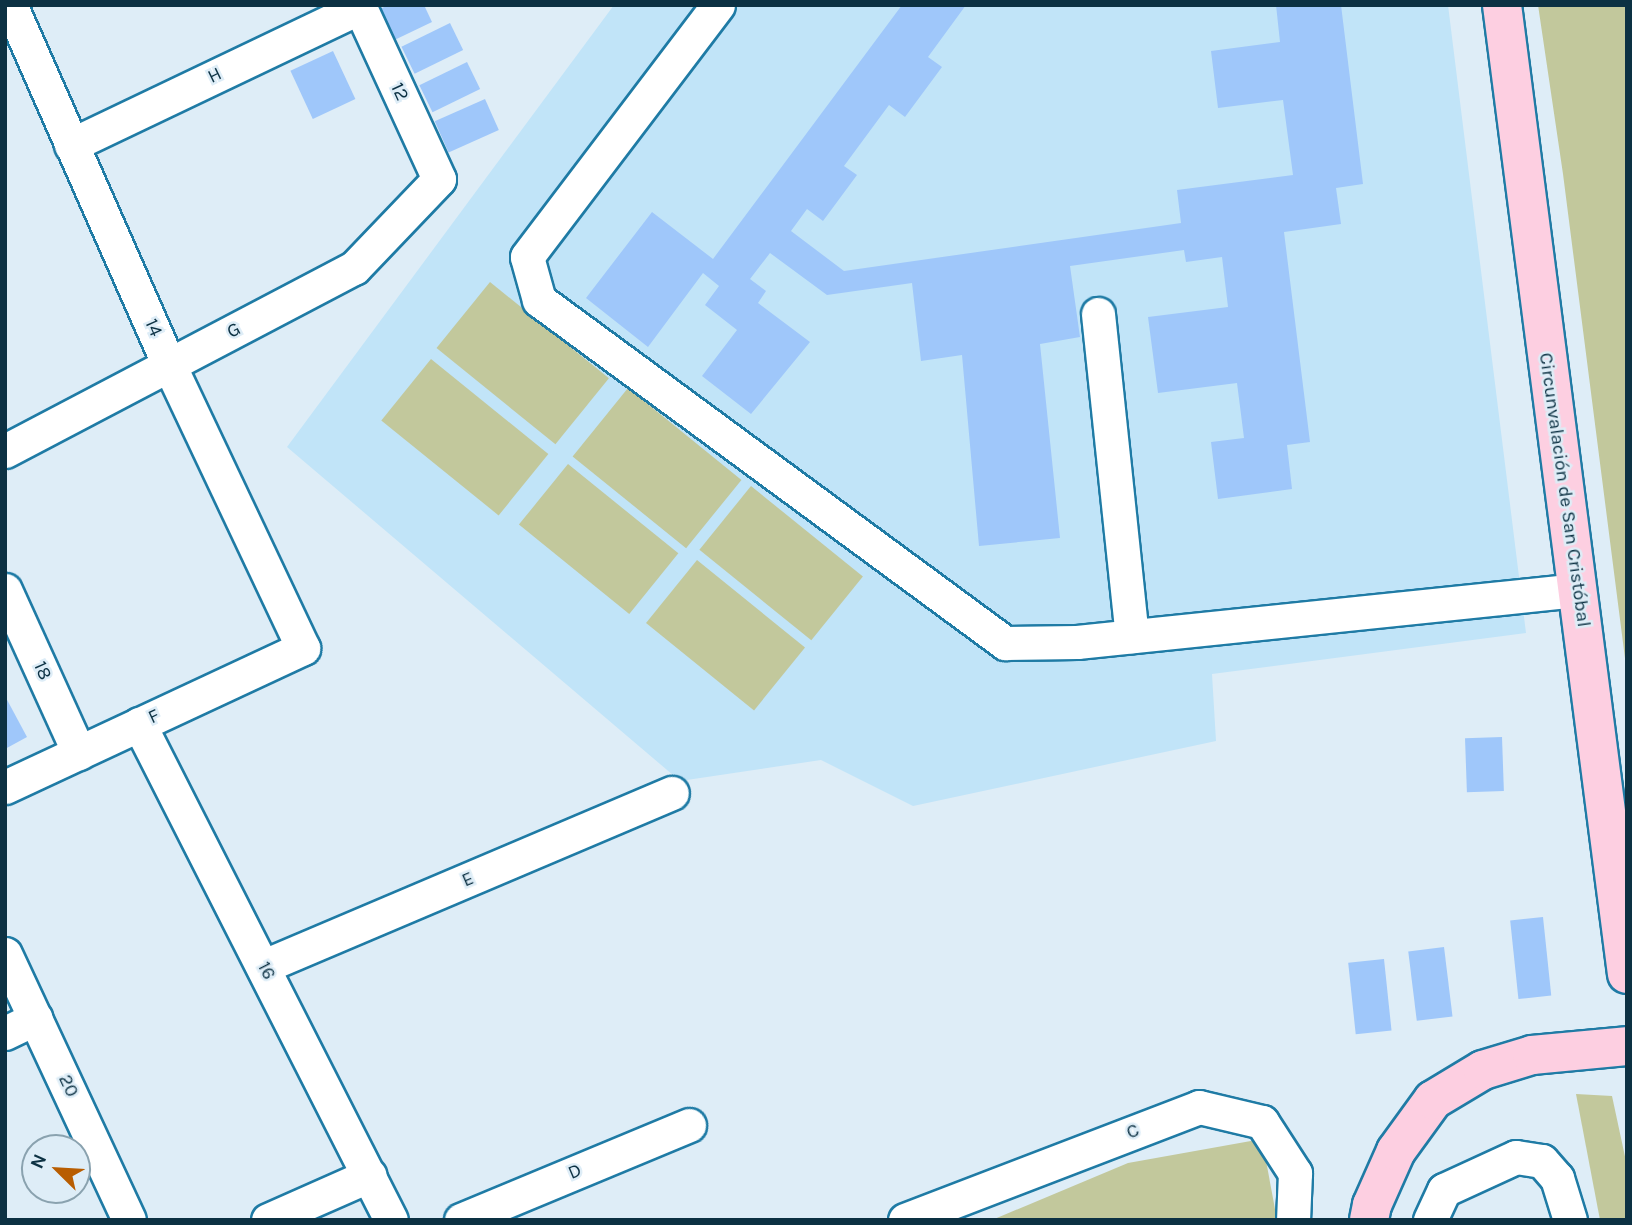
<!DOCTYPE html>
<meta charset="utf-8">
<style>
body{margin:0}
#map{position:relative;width:1632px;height:1225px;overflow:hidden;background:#deedf7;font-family:Karla,sans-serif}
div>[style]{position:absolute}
.built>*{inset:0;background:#c1e4f8}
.green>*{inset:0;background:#c2c89c;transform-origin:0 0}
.building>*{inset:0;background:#9fc7fa;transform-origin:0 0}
.roads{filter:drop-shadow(2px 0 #1f7ba5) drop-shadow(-2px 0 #1f7ba5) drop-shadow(0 2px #1f7ba5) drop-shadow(0 -2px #1f7ba5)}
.minor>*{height:33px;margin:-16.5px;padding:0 16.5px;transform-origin:16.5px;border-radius:16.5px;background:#fff}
.major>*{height:38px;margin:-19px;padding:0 19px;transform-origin:19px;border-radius:19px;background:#fdcfe1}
span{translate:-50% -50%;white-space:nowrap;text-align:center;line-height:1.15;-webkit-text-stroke:5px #deedf7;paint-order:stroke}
.street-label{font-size:19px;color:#0c3143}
.frame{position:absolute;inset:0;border:7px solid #0c3143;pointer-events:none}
.north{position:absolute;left:21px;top:1134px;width:70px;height:70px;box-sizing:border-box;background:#deedf7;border:2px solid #8aa2af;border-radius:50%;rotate:294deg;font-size:19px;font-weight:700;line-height:28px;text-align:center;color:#0c3143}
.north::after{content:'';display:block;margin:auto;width:24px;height:32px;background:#b85d01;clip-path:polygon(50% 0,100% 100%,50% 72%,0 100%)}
</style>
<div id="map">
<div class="built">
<div style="clip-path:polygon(614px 5px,1448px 5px,1526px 633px,1212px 674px,1216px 741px,913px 806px,821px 760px,680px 781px,287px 447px)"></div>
</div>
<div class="green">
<div style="clip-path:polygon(1538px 5px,1627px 5px,1627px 674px,1563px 174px)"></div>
<div style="left:490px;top:282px;width:153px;height:85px;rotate:39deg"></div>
<div style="left:431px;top:359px;width:151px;height:79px;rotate:39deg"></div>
<div style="left:628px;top:388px;width:146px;height:88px;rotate:39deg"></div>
<div style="left:568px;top:464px;width:142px;height:78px;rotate:39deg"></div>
<div style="left:751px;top:486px;width:144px;height:82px;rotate:39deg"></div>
<div style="left:697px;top:560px;width:139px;height:81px;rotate:39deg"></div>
<div style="clip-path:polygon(1576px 1094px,1612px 1096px,1627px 1166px,1627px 1220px,1600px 1220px)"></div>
<div style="clip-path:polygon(1262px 1139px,1277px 1220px,992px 1220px,1128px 1163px)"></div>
</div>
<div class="building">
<div style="clip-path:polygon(388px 5px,424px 5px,432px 22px,384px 45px,370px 14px)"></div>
<div style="clip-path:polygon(902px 5px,966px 5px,928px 57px,942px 67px,905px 117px,889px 105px,844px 166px,857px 175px,823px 221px,807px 209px,791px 231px,844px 271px,1181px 223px,1177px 190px,1293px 175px,1283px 100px,1218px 108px,1211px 51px,1280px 42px,1276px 5px,1341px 5px,1363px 184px,1336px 188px,1341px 224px,1284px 232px,1310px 442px,1287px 445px,1292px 489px,1218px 499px,1211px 442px,1244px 438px,1237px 383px,1158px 393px,1148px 317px,1228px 307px,1222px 257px,1186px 262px,1184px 250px,1070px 266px,1080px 337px,1040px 344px,1060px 538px,979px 546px,962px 355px,921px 361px,912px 283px,827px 295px,770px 253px,750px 279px,766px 291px,758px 303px,810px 342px,751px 414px,702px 376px,737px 330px,705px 305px,719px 286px,703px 273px,648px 347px,586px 298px,652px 212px,713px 259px)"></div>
<div style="left:450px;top:23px;width:30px;height:54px;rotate:64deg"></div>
<div style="left:333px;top:51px;width:53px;height:47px;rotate:65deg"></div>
<div style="left:467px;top:62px;width:30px;height:53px;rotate:64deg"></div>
<div style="left:485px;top:99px;width:34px;height:55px;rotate:66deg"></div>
<div style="clip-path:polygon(5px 696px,27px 737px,5px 749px)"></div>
<div style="left:1502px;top:737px;width:54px;height:37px;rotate:88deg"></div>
<div style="left:1543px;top:917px;width:79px;height:33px;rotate:84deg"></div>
<div style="left:1444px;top:947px;width:70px;height:36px;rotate:83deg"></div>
<div style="left:1384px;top:959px;width:72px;height:36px;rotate:84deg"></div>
</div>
<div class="roads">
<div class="minor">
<div style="left:718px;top:5px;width:316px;rotate:127.2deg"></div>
<div style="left:527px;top:257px;width:45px;rotate:74.4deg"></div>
<div style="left:539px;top:300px;width:579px;rotate:36.35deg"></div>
<div style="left:1005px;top:643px;width:72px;rotate:-0.8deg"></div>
<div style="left:1077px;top:642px;width:504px;rotate:-5.93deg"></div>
<div style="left:71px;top:145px;width:320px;rotate:-25.5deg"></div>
<div style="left:1098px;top:314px;width:324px;rotate:84deg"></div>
<div style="left:5px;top:451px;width:394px;rotate:-27.7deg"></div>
<div style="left:354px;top:268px;width:123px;rotate:-46.3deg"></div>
<div style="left:439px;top:179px;width:192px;rotate:-114.7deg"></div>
<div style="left:5px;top:590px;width:179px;rotate:65.6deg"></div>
<div style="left:139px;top:724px;width:556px;rotate:63.07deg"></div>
<div style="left:5px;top:787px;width:329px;rotate:-25deg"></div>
<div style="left:303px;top:648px;width:313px;rotate:-115.3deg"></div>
<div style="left:169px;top:365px;width:394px;rotate:-113.8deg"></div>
<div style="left:5px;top:954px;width:293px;rotate:65deg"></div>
<div style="left:264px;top:966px;width:443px;rotate:-23deg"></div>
<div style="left:5px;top:1033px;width:34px;rotate:-26deg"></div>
<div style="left:268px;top:1220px;width:111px;rotate:-23.8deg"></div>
<div style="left:461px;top:1220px;width:247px;rotate:-22.6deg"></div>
<div style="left:905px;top:1220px;width:315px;rotate:-21deg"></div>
<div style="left:1199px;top:1107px;width:65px;rotate:13.4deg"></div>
<div style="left:1262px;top:1122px;width:61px;rotate:57.1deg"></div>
<div style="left:1295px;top:1173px;width:47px;rotate:92.4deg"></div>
<div style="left:1430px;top:1220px;width:33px;rotate:-65deg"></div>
<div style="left:1444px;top:1190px;width:79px;rotate:-24.6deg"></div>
<div style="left:1516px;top:1157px;width:26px;rotate:9deg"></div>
<div style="left:1542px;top:1161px;width:23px;rotate:49deg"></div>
<div style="left:1557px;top:1178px;width:44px;rotate:72.8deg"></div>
</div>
<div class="major">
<div style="left:1502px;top:5px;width:977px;rotate:82.65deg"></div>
<div style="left:1369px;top:1220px;width:15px;rotate:-79deg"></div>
<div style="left:1372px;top:1205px;width:59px;rotate:-66deg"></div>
<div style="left:1396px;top:1151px;width:63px;rotate:-54deg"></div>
<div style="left:1433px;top:1100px;width:58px;rotate:-31deg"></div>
<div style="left:1483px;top:1070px;width:51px;rotate:-17deg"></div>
<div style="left:1532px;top:1055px;width:95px;rotate:-5.4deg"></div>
</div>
</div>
<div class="street-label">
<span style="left:215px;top:76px;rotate:-26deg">H</span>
<span style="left:399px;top:92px;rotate:65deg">12</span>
<span style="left:153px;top:328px;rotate:66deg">14</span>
<span style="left:234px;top:331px;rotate:-28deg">G</span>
<span style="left:1564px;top:490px;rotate:82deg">Circunvalación de San Cristóbal</span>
<span style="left:42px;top:671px;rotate:66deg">18</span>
<span style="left:154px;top:717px;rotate:-25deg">F</span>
<span style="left:468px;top:880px;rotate:-23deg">E</span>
<span style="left:266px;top:971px;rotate:63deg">16</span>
<span style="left:68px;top:1086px;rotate:65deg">20</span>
<span style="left:1133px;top:1132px;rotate:-21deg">C</span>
<span style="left:575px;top:1172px;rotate:-23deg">D</span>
</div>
<div class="frame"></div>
<div class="north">N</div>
</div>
